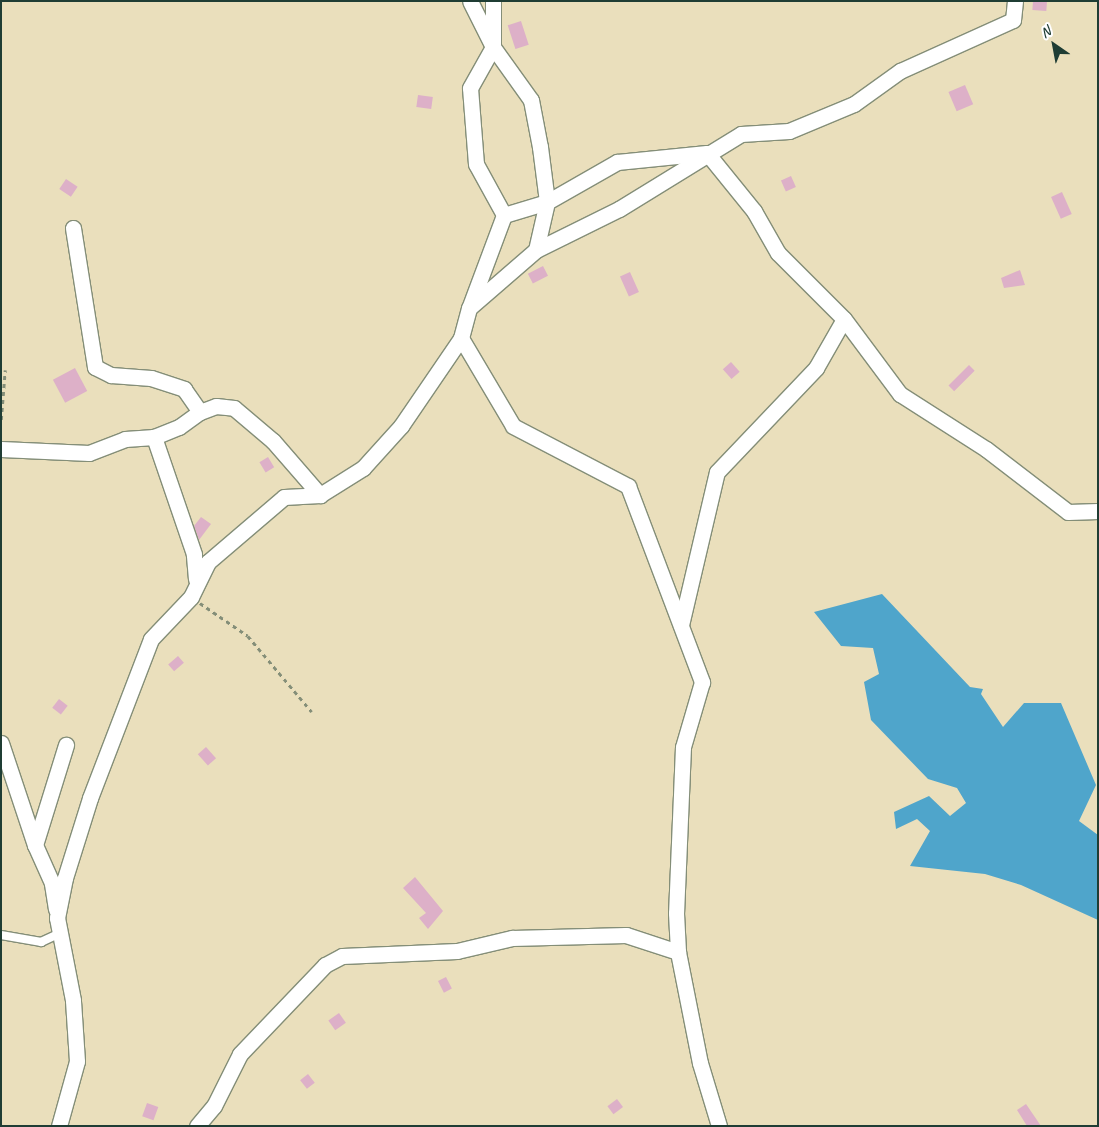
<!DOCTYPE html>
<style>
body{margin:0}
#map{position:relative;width:1099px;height:1127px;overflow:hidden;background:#eadfbc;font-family:Caveat,sans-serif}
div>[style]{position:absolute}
.water>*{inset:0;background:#4fa5cb}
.building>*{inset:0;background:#ddb0c8;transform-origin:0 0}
.path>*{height:2.5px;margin-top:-1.25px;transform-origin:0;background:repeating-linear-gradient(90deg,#848e78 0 4px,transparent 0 8px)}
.roads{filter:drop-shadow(1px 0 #848e78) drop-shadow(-1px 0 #848e78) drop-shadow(0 1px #848e78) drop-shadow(0 -1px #848e78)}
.lane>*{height:8px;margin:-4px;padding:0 4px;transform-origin:4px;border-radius:4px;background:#fff}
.street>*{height:15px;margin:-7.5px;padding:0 7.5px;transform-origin:7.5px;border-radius:7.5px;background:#fff}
span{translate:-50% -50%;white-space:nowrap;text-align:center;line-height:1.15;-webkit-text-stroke:5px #fff;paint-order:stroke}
.frame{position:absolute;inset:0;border:2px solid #1f3d34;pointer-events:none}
.north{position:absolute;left:1029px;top:20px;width:50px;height:50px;-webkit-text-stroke:4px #fff;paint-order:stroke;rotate:327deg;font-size:14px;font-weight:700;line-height:20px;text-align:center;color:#1f3d34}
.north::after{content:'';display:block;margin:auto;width:18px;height:22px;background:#1f3d34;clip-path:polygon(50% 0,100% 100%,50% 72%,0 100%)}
</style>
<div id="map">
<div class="water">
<div style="clip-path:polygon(882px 594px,970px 687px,983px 689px,981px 694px,1003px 727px,1024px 703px,1061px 703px,1096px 785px,1079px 821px,1098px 835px,1098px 920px,1021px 885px,985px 874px,910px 866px,930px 831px,917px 819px,896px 829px,894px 812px,929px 796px,950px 816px,966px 803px,957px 788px,928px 779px,871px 720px,864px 682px,879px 674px,873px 648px,841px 646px,814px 612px)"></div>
</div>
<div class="building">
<div style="left:1033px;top:1px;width:14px;height:9px;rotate:4deg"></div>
<div style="left:521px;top:21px;width:25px;height:14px;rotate:72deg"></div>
<div style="left:965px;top:85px;width:21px;height:18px;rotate:67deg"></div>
<div style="left:418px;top:95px;width:15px;height:12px;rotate:8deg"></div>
<div style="left:791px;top:176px;width:12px;height:11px;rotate:66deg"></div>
<div style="left:66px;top:179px;width:14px;height:12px;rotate:34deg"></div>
<div style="left:1062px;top:192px;width:24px;height:12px;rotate:66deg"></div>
<div style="left:543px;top:266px;width:11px;height:17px;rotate:63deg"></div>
<div style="clip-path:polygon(1020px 270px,1025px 285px,1004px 288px,1001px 278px)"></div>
<div style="left:630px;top:272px;width:22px;height:11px;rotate:66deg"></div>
<div style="left:731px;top:362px;width:13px;height:11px;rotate:48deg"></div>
<div style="left:969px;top:365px;width:8px;height:29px;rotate:45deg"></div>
<div style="left:75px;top:368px;width:26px;height:25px;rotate:62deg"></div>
<div style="left:268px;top:457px;width:12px;height:10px;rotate:59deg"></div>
<div style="clip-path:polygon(201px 517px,211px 524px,199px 540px,194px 526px)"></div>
<div style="left:178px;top:656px;width:9px;height:13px;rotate:49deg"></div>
<div style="left:59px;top:699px;width:11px;height:11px;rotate:38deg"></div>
<div style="left:206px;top:747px;width:15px;height:11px;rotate:48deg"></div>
<div style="clip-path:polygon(415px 877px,443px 911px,428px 929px,419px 918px,426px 913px,403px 888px)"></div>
<div style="left:446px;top:977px;width:13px;height:9px;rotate:63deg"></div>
<div style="left:339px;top:1013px;width:12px;height:13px;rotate:55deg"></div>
<div style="left:308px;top:1074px;width:11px;height:10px;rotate:52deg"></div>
<div style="left:617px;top:1099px;width:10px;height:12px;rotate:53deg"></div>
<div style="left:147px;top:1103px;width:12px;height:14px;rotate:20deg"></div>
<div style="clip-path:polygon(1026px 1104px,1041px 1126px,1027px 1126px,1017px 1110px)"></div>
</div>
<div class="path">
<div style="left:1px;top:420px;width:50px;rotate:-85.4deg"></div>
<div style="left:200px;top:603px;width:58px;rotate:34.5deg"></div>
<div style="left:248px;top:636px;width:99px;rotate:49.9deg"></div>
</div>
<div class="roads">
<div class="lane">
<div style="left:1px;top:935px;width:41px;rotate:9.9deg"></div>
<div style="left:41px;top:942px;width:21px;rotate:-25deg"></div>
</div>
<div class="street">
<div style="left:493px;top:1px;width:46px;rotate:90deg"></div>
<div style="left:493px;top:47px;width:65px;rotate:54.4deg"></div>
<div style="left:531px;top:100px;width:48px;rotate:79.2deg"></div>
<div style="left:540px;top:147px;width:55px;rotate:82.7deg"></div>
<div style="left:547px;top:202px;width:49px;rotate:102.9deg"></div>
<div style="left:504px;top:215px;width:45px;rotate:-16.8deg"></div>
<div style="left:547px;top:202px;width:81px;rotate:-29.7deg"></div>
<div style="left:617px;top:162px;width:90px;rotate:-5.7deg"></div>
<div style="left:707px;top:153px;width:75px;rotate:51deg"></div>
<div style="left:754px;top:211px;width:48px;rotate:60.3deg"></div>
<div style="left:778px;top:253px;width:93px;rotate:45deg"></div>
<div style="left:844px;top:319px;width:94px;rotate:53.3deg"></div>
<div style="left:900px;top:394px;width:102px;rotate:32.6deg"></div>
<div style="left:986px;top:449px;width:103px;rotate:37.5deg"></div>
<div style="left:1068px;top:512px;width:30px;rotate:-2deg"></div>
<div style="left:73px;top:228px;width:141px;rotate:81deg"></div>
<div style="left:95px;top:367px;width:18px;rotate:27deg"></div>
<div style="left:111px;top:375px;width:40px;rotate:4.3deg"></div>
<div style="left:151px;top:378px;width:35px;rotate:18deg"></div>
<div style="left:184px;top:389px;width:28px;rotate:55deg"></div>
<div style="left:470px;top:306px;width:97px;rotate:-69.5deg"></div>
<div style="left:504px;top:215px;width:58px;rotate:-118.8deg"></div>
<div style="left:476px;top:164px;width:76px;rotate:-94.5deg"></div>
<div style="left:470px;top:88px;width:47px;rotate:-60.7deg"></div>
<div style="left:493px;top:47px;width:51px;rotate:-116.6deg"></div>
<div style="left:461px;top:338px;width:102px;rotate:59.4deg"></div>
<div style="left:513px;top:426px;width:130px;rotate:27.6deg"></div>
<div style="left:628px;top:486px;width:210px;rotate:69.3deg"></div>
<div style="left:702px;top:682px;width:68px;rotate:106.3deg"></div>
<div style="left:683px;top:747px;width:166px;rotate:92.4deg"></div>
<div style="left:676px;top:913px;width:39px;rotate:87deg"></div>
<div style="left:678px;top:952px;width:113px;rotate:78.8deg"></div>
<div style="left:700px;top:1063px;width:66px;rotate:73.2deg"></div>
<div style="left:1px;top:449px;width:88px;rotate:2.6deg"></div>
<div style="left:89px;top:453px;width:39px;rotate:-21deg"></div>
<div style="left:125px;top:439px;width:29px;rotate:-4deg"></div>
<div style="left:196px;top:579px;width:25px;rotate:-95deg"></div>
<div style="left:194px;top:554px;width:124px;rotate:-108.9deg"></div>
<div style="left:154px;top:437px;width:27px;rotate:-22deg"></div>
<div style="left:179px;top:427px;width:26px;rotate:-36deg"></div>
<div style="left:200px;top:412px;width:17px;rotate:-21deg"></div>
<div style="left:216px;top:406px;width:18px;rotate:6deg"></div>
<div style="left:234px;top:408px;width:51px;rotate:40.2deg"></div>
<div style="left:273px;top:441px;width:72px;rotate:49deg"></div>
<div style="left:681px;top:625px;width:157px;rotate:-76.8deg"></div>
<div style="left:717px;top:472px;width:144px;rotate:-46.4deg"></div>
<div style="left:816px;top:368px;width:56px;rotate:-60.3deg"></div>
<div style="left:1px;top:743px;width:108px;rotate:71.6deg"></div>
<div style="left:56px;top:909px;width:26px;rotate:-99deg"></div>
<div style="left:52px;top:883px;width:42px;rotate:-114.1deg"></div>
<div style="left:35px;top:845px;width:105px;rotate:-72.8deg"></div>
<div style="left:59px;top:1126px;width:67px;rotate:-74.5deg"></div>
<div style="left:77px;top:1061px;width:61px;rotate:-93.8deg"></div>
<div style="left:73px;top:1000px;width:84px;rotate:-101deg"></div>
<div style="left:57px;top:918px;width:41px;rotate:-78.7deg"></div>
<div style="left:65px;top:878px;width:84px;rotate:-72.6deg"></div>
<div style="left:90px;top:798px;width:170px;rotate:-69deg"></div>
<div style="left:151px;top:639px;width:58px;rotate:-46.4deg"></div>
<div style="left:191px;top:597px;width:39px;rotate:-64deg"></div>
<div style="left:208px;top:562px;width:100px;rotate:-40.5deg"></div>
<div style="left:284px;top:497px;width:36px;rotate:-3deg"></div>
<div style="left:320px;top:495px;width:51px;rotate:-32.1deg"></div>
<div style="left:363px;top:468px;width:57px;rotate:-47.9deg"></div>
<div style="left:401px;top:426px;width:107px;rotate:-55.7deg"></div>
<div style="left:461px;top:338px;width:31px;rotate:-75deg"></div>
<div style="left:469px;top:308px;width:89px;rotate:-40.9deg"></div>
<div style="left:536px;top:250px;width:93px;rotate:-26.3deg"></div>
<div style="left:619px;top:209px;width:143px;rotate:-31.6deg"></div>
<div style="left:741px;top:134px;width:48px;rotate:-3.6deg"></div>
<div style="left:789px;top:131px;width:70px;rotate:-22.6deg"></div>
<div style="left:854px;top:104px;width:57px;rotate:-35.7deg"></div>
<div style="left:900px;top:71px;width:124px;rotate:-24.3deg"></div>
<div style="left:1013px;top:20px;width:19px;rotate:-84deg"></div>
<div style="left:197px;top:1126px;width:26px;rotate:-50deg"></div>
<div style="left:214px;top:1106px;width:58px;rotate:-63.4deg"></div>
<div style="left:240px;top:1054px;width:123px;rotate:-46.3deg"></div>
<div style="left:325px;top:965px;width:19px;rotate:-28deg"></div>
<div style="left:342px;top:956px;width:115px;rotate:-2.5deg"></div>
<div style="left:457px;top:951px;width:57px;rotate:-13.3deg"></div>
<div style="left:512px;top:938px;width:114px;rotate:-1.5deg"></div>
<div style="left:626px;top:935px;width:55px;rotate:18.1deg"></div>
</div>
</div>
<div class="frame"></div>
<div class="north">N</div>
</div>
